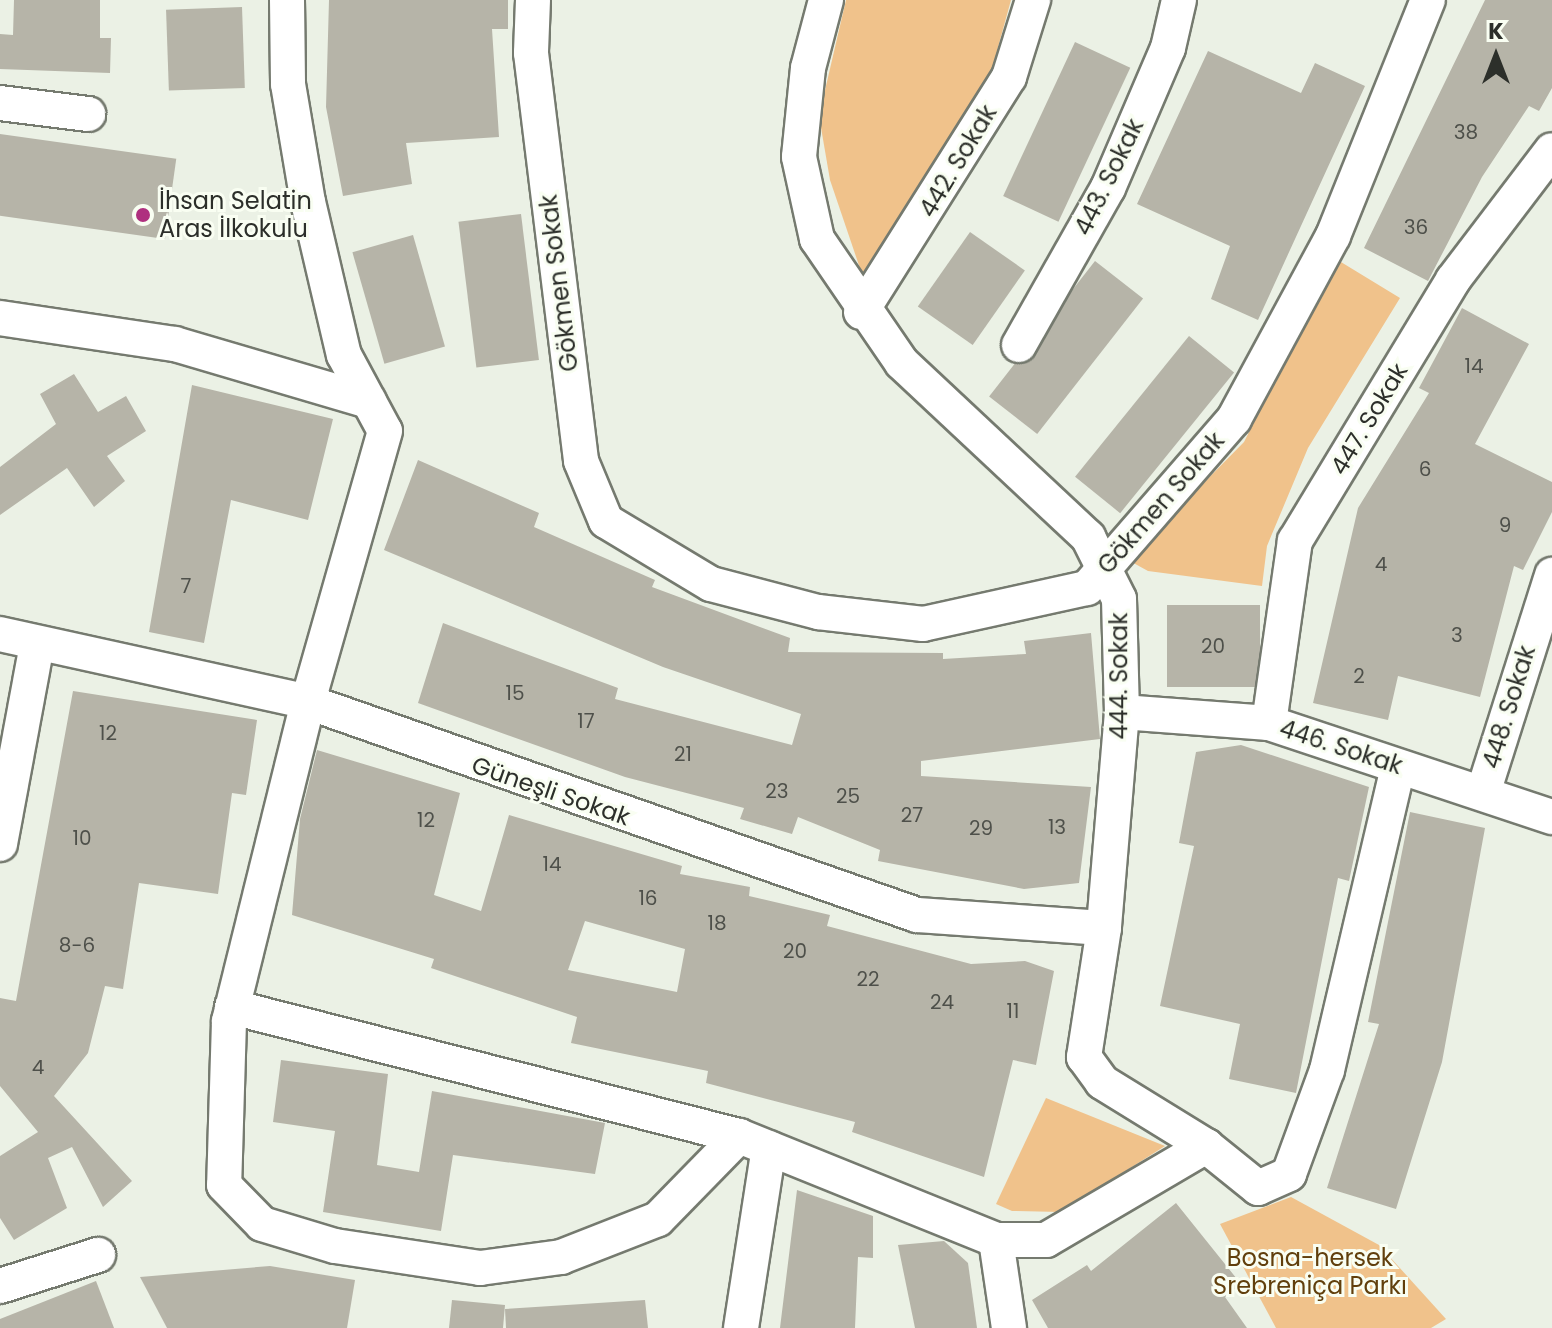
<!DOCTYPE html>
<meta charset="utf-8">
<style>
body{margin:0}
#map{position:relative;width:1552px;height:1328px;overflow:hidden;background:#ebf1e5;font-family:Poppins,sans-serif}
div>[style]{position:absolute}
.green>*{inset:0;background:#f0c28b}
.building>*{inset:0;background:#b6b4a8;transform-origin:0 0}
.roads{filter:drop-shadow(2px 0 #757a6f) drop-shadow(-2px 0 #757a6f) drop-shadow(0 2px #757a6f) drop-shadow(0 -2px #757a6f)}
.street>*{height:34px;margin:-17px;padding:0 17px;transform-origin:17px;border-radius:17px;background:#fff}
.dots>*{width:22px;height:22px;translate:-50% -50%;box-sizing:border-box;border:4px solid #f9fef2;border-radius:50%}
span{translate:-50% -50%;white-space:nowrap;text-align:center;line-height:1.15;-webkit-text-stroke:6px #f9fef2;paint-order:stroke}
.number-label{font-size:20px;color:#4e504a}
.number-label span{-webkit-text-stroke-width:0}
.street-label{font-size:24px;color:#2c2f2a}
.poi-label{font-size:24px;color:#2c2f2a}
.left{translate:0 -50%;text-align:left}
.park-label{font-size:24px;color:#613f0c}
.north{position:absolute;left:1456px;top:16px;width:80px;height:80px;-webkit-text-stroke:6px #f9fef2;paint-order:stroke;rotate:0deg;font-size:22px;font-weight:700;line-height:32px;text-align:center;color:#2c2f2a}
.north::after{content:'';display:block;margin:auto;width:28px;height:36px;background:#2c2f2a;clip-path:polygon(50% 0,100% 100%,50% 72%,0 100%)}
</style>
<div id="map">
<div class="green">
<div style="clip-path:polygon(846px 0,1011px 0,986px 91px,866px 286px,830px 180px,819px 116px)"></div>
<div style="clip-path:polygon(1336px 259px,1400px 298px,1308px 448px,1267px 546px,1262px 586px,1148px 571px,1128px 560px,1244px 442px)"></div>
<div style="clip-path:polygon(1046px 1098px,1165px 1146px,1061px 1212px,1012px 1211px,996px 1204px)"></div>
<div style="clip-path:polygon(1291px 1197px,1379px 1245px,1446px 1319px,1431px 1328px,1276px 1328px,1220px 1224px)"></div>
</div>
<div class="building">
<div style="clip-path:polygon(14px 0,100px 0,100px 38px,111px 38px,110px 73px,0 69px,0 34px,13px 35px)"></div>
<div style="clip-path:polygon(329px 0,508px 0,508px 29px,492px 29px,499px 137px,406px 143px,412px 184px,343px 196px,326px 107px)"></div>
<div style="clip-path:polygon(1485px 0,1552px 0,1552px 88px,1539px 111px,1529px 106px,1482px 177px,1428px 281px,1364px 248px)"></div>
<div style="left:242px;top:7px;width:81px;height:76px;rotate:88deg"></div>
<div style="left:1075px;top:42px;width:61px;height:170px;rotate:25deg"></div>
<div style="clip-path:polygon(1208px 51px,1301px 93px,1315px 63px,1365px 86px,1258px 320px,1211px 299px,1230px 246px,1137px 204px)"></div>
<div style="left:0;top:134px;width:178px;height:81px;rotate:8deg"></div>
<div style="left:521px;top:214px;width:147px;height:63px;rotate:83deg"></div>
<div style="left:970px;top:232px;width:67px;height:91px;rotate:35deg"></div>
<div style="left:413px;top:235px;width:116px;height:63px;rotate:74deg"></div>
<div style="left:1095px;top:261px;width:61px;height:172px;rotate:38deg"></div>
<div style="clip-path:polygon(1462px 308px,1529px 344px,1475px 444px,1552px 482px,1552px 512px,1523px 570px,1514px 566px,1480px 697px,1398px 676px,1388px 720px,1313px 703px,1358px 508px,1429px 393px,1419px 388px)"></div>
<div style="left:1189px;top:336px;width:58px;height:181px;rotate:39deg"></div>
<div style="clip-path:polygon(74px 374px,98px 412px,126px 396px,146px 431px,107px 456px,125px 481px,94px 507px,67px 468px,0 515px,0 467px,56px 424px,40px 394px)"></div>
<div style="clip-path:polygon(192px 385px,333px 419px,308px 520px,231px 500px,204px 643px,149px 632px)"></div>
<div style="clip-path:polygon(418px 460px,539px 513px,534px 527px,655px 580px,652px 587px,790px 638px,788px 652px,943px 653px,943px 659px,1026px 654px,1024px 641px,1091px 633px,1100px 739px,921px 761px,921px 776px,1091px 787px,1079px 883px,1024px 889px,878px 861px,880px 850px,798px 817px,792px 834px,740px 819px,744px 808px,625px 777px,418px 703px,443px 623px,618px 688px,615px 699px,792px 745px,801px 714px,663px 667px,384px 550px)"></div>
<div style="left:1167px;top:605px;width:93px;height:82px"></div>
<div style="clip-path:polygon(73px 691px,257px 720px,246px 795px,232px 793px,218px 894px,139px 883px,123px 989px,105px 986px,88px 1053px,54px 1096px,132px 1181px,103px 1207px,72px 1147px,48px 1158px,67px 1208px,14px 1240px,0 1218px,0 1156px,38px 1132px,0 1086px,0 998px,16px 1001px)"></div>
<div style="clip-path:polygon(1241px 745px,1369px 787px,1349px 881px,1338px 878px,1296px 1093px,1229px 1079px,1240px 1024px,1160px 1006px,1194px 846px,1179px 843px,1196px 752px)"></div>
<div style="clip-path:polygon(evenodd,317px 750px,460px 793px,434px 895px,481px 911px,509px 815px,682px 866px,680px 874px,750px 887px,749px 896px,830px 915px,827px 926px,971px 964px,1025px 961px,1054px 971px,1036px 1065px,1013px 1060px,984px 1177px,852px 1132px,855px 1122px,706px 1083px,708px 1071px,571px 1043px,577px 1017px,431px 968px,434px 959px,292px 915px,300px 819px,317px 750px,585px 921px,685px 949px,677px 992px,568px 970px,585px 921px)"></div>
<div style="clip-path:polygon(1410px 812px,1485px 828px,1442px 1062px,1396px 1209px,1327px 1188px,1379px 1024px,1368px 1022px)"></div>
<div style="clip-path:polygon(281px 1060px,388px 1074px,377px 1165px,419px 1172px,432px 1091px,605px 1123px,595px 1174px,453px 1155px,441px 1231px,323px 1212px,335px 1131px,273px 1122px)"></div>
<div style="clip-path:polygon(797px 1190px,873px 1216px,873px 1258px,858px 1257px,855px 1328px,780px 1328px)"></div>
<div style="clip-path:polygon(1176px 1203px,1241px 1284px,1225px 1297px,1247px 1328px,1048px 1328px,1032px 1300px,1087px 1265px,1091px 1271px)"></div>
<div style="clip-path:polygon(944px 1241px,968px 1263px,977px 1328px,915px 1328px,898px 1245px)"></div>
<div style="clip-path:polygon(270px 1266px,355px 1280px,347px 1328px,167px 1328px,140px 1277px)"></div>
<div style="clip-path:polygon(96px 1281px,114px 1328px,0 1328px,0 1319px)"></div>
<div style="clip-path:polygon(452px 1300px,505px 1305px,503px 1328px,449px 1328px)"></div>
<div style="clip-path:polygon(645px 1300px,648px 1328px,506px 1328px,505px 1309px)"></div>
</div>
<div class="roads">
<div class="street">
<div style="left:287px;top:0;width:84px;rotate:89.3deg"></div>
<div style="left:288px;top:84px;width:120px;rotate:80.4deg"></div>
<div style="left:308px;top:202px;width:157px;rotate:76.8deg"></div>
<div style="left:344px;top:355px;width:86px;rotate:61.7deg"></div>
<div style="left:385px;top:431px;width:282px;rotate:105.9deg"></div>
<div style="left:308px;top:702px;width:329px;rotate:103.9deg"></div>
<div style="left:229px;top:1021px;width:164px;rotate:91.7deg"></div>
<div style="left:224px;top:1185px;width:54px;rotate:45.7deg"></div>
<div style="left:262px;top:1224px;width:76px;rotate:16.8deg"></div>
<div style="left:335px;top:1246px;width:147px;rotate:8.6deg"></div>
<div style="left:480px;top:1268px;width:82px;rotate:-7.7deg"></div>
<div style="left:561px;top:1257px;width:104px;rotate:-21.4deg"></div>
<div style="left:658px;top:1219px;width:116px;rotate:-45.7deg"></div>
<div style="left:533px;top:0;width:53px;rotate:92.2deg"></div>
<div style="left:531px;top:53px;width:411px;rotate:83deg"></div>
<div style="left:581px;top:461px;width:65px;rotate:67.4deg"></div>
<div style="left:606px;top:521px;width:122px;rotate:31deg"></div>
<div style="left:711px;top:584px;width:111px;rotate:14.7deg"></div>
<div style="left:818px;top:612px;width:106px;rotate:6.5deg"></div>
<div style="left:923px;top:624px;width:168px;rotate:-12.4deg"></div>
<div style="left:1087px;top:588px;width:224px;rotate:-49deg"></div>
<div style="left:1234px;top:419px;width:208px;rotate:-61.6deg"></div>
<div style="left:1333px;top:236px;width:254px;rotate:-68.1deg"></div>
<div style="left:826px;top:0;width:70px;rotate:104.8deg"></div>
<div style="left:808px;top:68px;width:89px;rotate:95.8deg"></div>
<div style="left:799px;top:157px;width:84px;rotate:77.6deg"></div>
<div style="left:817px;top:239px;width:150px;rotate:55.6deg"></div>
<div style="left:902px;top:363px;width:255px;rotate:43.1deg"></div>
<div style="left:1088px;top:537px;width:69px;rotate:63.4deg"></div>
<div style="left:1119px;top:599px;width:113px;rotate:88.5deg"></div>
<div style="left:1122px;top:712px;width:217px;rotate:94.8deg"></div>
<div style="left:1104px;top:928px;width:131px;rotate:98.8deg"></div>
<div style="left:1084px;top:1057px;width:31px;rotate:54deg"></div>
<div style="left:1102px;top:1082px;width:122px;rotate:31.6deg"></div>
<div style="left:1206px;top:1146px;width:67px;rotate:38.9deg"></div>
<div style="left:1258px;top:1188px;width:34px;rotate:-24deg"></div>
<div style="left:1289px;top:1174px;width:111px;rotate:-69.9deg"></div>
<div style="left:1327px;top:1070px;width:311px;rotate:-76.8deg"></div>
<div style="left:0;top:103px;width:89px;rotate:7.1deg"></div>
<div style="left:861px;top:312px;width:278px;rotate:-57.8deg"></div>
<div style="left:1009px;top:77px;width:81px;rotate:-72.7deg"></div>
<div style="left:0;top:318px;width:177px;rotate:8.5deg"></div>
<div style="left:175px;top:344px;width:202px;rotate:16.4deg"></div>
<div style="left:1019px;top:345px;width:180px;rotate:-60.5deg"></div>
<div style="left:1108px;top:188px;width:152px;rotate:-66.8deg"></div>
<div style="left:1168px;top:48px;width:49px;rotate:-77.1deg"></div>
<div style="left:0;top:634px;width:315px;rotate:12.4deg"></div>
<div style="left:308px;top:702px;width:645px;rotate:19.28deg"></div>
<div style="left:917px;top:915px;width:187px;rotate:4deg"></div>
<div style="left:1122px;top:712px;width:147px;rotate:4.3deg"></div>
<div style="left:1269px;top:723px;width:298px;rotate:18.4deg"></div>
<div style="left:1269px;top:723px;width:184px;rotate:-81.9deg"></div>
<div style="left:1295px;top:541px;width:305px;rotate:-58.8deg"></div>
<div style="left:1453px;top:280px;width:163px;rotate:-52.7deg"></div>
<div style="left:1483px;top:793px;width:229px;rotate:-72.4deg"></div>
<div style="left:0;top:844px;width:203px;rotate:-79.5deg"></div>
<div style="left:232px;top:1007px;width:523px;rotate:14.28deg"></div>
<div style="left:739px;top:1136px;width:277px;rotate:22deg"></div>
<div style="left:996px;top:1240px;width:50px"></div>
<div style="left:1046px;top:1240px;width:186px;rotate:-30.4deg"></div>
<div style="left:996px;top:1240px;width:89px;rotate:81.6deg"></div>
<div style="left:0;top:1286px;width:103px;rotate:-17.6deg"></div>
<div style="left:741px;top:1328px;width:182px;rotate:-81.2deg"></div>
</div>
</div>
<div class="dots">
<div style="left:143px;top:215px;background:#af307f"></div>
</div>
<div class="number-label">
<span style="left:1466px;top:132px">38</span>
<span style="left:1416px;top:227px">36</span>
<span style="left:1474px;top:366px">14</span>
<span style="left:1425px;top:469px">6</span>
<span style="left:1505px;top:525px">9</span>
<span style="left:1381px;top:564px">4</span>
<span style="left:186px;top:586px">7</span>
<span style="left:1457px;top:635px">3</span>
<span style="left:1213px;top:646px">20</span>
<span style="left:1359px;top:676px">2</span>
<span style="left:515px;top:693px">15</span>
<span style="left:586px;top:721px">17</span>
<span style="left:108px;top:733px">12</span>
<span style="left:683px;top:754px">21</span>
<span style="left:777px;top:791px">23</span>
<span style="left:848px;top:796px">25</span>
<span style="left:912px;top:815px">27</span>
<span style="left:426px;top:820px">12</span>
<span style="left:1057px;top:827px">13</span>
<span style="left:981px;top:828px">29</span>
<span style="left:82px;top:838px">10</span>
<span style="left:552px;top:864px">14</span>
<span style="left:648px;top:898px">16</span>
<span style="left:717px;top:923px">18</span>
<span style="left:77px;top:945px">8-6</span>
<span style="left:795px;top:951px">20</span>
<span style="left:868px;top:979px">22</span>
<span style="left:942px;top:1002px">24</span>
<span style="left:1013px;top:1011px">11</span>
<span style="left:38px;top:1067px">4</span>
</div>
<div class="street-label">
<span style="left:958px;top:161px;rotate:-59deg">442. Sokak</span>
<span style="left:1109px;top:177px;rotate:-64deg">443. Sokak</span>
<span style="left:559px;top:283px;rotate:-97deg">Gökmen Sokak</span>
<span style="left:1369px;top:419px;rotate:-59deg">447. Sokak</span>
<span style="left:1161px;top:503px;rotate:-49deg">Gökmen Sokak</span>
<span style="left:1119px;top:676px;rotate:-90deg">444. Sokak</span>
<span style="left:1509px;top:707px;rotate:-73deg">448. Sokak</span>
<span style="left:1341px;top:747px;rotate:18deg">446. Sokak</span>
<span style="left:551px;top:791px;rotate:19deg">Güneşli Sokak</span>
</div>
<div class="poi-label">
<span class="left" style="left:159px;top:215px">İhsan Selatin<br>Aras İlkokulu</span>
</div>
<div class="park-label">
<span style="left:1310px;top:1272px">Bosna-hersek<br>Srebreniça Parkı</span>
</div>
<div class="north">K</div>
</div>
